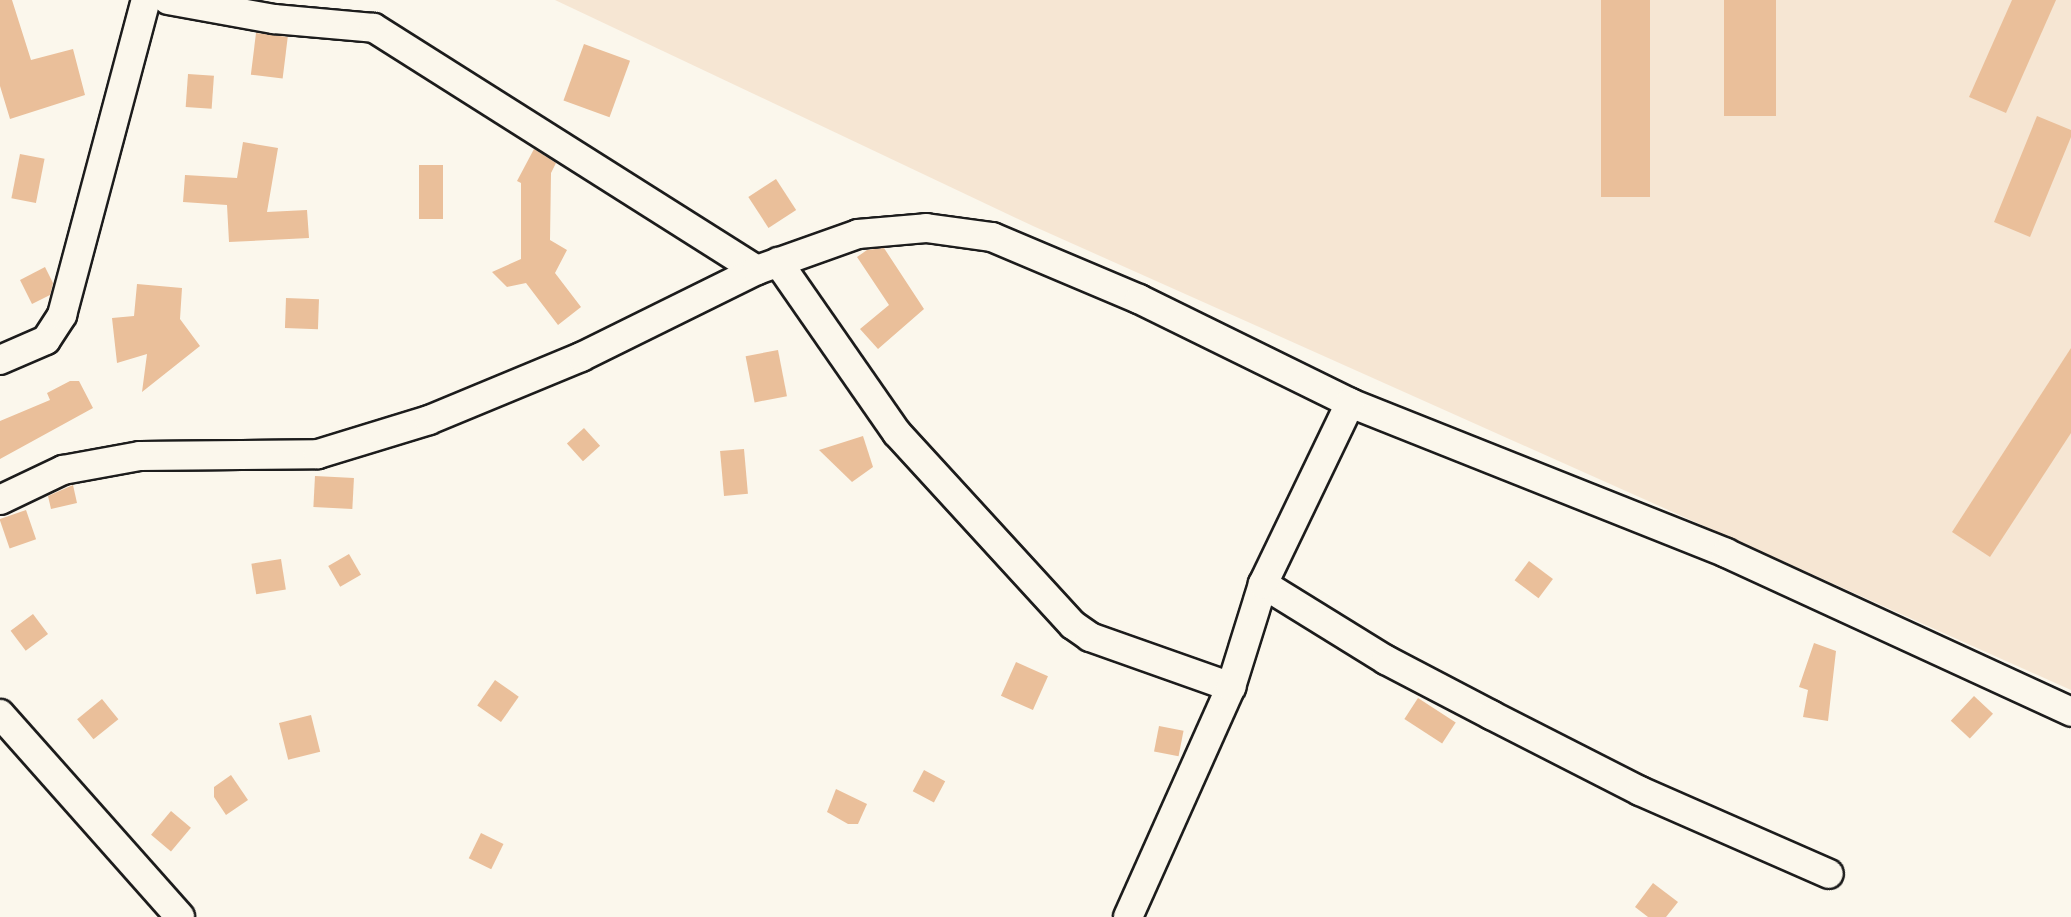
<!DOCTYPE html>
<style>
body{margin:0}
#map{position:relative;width:2071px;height:917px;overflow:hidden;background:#fbf7ec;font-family:"Indie Flower",sans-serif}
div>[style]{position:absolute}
.built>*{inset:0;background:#f6e6d3}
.building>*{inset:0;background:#eabf9a;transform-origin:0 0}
.roads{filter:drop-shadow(2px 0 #1c1c1c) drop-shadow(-2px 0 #1c1c1c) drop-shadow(0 2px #1c1c1c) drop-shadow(0 -2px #1c1c1c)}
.street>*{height:28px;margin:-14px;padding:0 14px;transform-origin:14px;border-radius:14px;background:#fbf7ec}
span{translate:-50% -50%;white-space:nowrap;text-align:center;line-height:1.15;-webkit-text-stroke:5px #fbf7ec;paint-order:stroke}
</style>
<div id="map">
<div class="built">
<div style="clip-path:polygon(555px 0,2071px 0,2071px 690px,1033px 226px)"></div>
</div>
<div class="building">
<div style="clip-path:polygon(0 0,12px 0,31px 60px,73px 49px,85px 95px,10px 119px,0 86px)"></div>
<div style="left:1601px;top:0;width:49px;height:197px"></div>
<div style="left:1724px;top:0;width:52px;height:116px"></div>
<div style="clip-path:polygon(2012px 0,2056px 0,2006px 113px,1969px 97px)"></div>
<div style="left:256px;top:33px;width:32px;height:42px;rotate:7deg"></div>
<div style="left:584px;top:44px;width:49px;height:60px;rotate:20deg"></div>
<div style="left:188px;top:74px;width:26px;height:33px;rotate:4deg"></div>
<div style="clip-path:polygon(2037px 116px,2071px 130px,2071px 137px,2030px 237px,1994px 222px)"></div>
<div style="clip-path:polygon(243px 142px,278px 148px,267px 212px,307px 210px,309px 238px,229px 242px,227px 205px,183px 202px,185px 175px,237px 178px)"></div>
<div style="clip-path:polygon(534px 149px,556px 163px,551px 173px,550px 240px,567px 250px,555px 273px,581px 307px,558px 325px,526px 283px,507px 287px,492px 272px,521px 259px,521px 183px,517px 181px)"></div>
<div style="left:20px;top:154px;width:25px;height:45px;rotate:11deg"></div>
<div style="left:419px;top:165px;width:24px;height:54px"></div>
<div style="left:776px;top:179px;width:37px;height:33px;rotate:57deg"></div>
<div style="clip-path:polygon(884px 248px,924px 309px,878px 349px,860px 329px,889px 305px,857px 257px,867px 250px)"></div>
<div style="clip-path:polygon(45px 267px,53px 283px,50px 295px,32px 304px,20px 280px)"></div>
<div style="clip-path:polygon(137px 284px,182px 288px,180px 319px,200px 346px,142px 392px,147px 354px,117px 363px,112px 318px,134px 316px)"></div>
<div style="left:286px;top:298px;width:33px;height:30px;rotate:2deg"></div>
<div style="clip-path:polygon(2071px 348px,2071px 433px,1990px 557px,1952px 532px)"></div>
<div style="left:778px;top:350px;width:47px;height:33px;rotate:79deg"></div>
<div style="clip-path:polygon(70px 381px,79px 381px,93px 408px,0 459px,0 421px,50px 400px,47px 393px)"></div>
<div style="left:584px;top:428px;width:24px;height:23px;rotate:48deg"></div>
<div style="clip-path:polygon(863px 436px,873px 467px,852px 482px,819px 450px)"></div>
<div style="left:744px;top:449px;width:45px;height:24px;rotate:85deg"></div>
<div style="left:315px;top:476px;width:39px;height:31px;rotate:3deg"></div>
<div style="clip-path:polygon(73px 485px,77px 503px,51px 509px,48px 496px)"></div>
<div style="left:26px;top:510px;width:31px;height:28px;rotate:71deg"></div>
<div style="left:349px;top:554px;width:24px;height:24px;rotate:60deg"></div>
<div style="left:281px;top:559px;width:31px;height:30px;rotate:81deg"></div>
<div style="left:1529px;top:561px;width:30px;height:24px;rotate:37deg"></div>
<div style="left:33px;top:614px;width:25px;height:28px;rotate:53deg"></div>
<div style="clip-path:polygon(1814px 643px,1836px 651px,1828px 721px,1803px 717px,1808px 690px,1799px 687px)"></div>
<div style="left:1016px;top:662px;width:35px;height:37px;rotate:24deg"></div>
<div style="left:495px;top:680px;width:29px;height:31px;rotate:35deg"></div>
<div style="left:1974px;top:696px;width:26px;height:34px;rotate:43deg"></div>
<div style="left:1418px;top:698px;width:45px;height:25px;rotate:33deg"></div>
<div style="left:102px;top:699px;width:26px;height:32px;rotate:51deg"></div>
<div style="left:311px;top:715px;width:38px;height:33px;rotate:76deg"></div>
<div style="left:1159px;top:726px;width:25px;height:26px;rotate:11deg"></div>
<div style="left:924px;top:770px;width:24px;height:24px;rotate:28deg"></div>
<div style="clip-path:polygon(231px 775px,248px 800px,226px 815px,214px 797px,214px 787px)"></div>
<div style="clip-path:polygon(836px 789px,867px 804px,858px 824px,848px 824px,827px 812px)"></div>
<div style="left:171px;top:811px;width:26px;height:31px;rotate:40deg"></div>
<div style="left:481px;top:833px;width:25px;height:28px;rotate:26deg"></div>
<div style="clip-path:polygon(1653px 883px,1678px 902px,1666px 917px,1648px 917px,1635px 907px)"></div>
</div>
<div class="roads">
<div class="street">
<div style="left:168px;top:0;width:108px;rotate:10.2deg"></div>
<div style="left:274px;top:19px;width:100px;rotate:5.1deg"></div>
<div style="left:374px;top:28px;width:453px;rotate:32.3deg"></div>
<div style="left:778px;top:262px;width:208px;rotate:55.2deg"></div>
<div style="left:897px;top:433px;width:260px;rotate:47.5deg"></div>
<div style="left:1073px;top:625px;width:21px;rotate:35deg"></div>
<div style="left:1090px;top:637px;width:150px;rotate:19.5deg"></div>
<div style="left:0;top:360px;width:50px;rotate:-23.5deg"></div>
<div style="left:46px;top:340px;width:30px;rotate:-57deg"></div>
<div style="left:62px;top:315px;width:326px;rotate:-75.1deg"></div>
<div style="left:0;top:500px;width:70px;rotate:-25.5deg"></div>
<div style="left:63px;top:470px;width:78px;rotate:-10.3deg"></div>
<div style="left:140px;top:456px;width:178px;rotate:-0.6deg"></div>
<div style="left:318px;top:454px;width:116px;rotate:-17deg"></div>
<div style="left:429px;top:420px;width:165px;rotate:-22.5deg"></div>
<div style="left:581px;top:357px;width:196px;rotate:-26.3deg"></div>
<div style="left:757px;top:270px;width:107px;rotate:-19.6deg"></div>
<div style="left:858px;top:234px;width:68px;rotate:-5deg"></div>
<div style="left:926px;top:228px;width:67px;rotate:7.8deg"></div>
<div style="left:992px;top:237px;width:160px;rotate:22.9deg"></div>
<div style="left:1139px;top:299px;width:235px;rotate:26.2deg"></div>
<div style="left:1350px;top:403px;width:405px;rotate:21.7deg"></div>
<div style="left:1726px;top:553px;width:380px;rotate:24.7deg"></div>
<div style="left:1263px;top:584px;width:145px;rotate:31.7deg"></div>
<div style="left:1386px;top:660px;width:119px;rotate:27.6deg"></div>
<div style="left:1491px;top:715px;width:167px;rotate:27deg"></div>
<div style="left:1640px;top:791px;width:206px;rotate:23.7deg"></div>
<div style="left:0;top:714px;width:271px;rotate:48.4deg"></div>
<div style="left:1128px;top:917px;width:252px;rotate:-65.9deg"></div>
<div style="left:1231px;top:687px;width:108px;rotate:-72.7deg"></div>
<div style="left:1263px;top:584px;width:201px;rotate:-64.3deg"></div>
</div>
</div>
</div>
